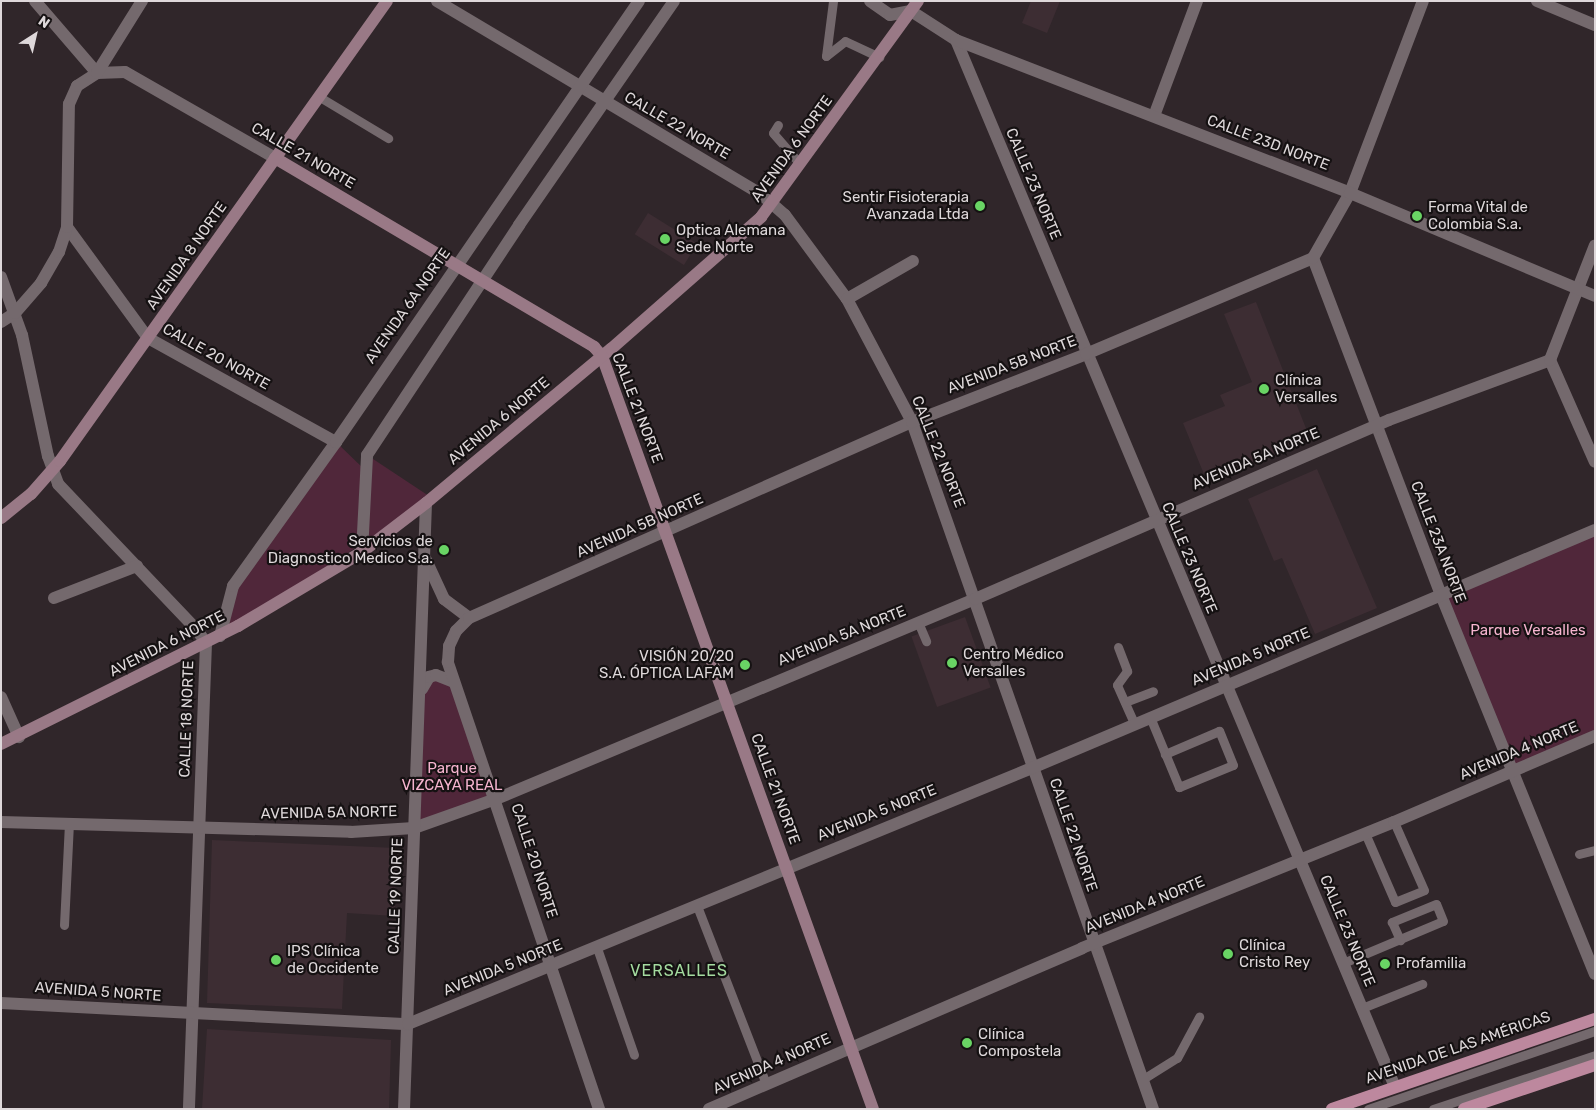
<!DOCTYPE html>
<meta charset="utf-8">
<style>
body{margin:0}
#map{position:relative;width:1596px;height:1110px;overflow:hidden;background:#30262a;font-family:Rubik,sans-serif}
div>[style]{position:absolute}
.built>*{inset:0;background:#3d2d33;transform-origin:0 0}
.green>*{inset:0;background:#50273a}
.service>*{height:9px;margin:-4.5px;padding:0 4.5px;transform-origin:4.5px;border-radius:4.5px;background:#74696d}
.minor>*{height:12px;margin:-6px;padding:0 6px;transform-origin:6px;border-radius:6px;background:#74696d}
.tertiary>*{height:12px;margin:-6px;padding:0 6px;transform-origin:6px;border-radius:6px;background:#74696d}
.secondary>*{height:12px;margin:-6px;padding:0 6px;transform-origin:6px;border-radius:6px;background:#997986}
.primary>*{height:12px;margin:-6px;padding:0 6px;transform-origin:6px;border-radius:6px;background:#bd889e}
.dots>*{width:14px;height:14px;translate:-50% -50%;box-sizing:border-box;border:2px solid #151112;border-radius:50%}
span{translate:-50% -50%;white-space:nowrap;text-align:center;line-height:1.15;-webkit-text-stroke:4.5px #151112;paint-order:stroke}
.street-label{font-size:15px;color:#ded8da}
.poi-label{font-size:15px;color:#ded8da}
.right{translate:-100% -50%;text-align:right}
.left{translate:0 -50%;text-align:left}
.park-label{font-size:15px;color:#f6b4cf}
.neighbourhood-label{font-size:16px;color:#a4db9f;letter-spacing:1px}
.frame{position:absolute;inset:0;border:2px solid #ded8da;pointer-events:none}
.north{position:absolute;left:10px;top:10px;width:50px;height:50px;-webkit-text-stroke:4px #151112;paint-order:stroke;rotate:35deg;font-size:14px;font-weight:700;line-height:20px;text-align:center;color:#ded8da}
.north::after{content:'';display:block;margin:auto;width:18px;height:22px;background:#ded8da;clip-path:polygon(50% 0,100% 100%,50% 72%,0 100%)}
</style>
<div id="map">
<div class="built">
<div style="clip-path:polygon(1031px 1px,1060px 1px,1047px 33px,1022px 23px)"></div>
<div style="left:648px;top:213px;width:58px;height:25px;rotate:32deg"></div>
<div style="clip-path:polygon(1256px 302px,1311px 441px,1208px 484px,1183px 423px,1225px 406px,1220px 395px,1252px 382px,1224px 314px)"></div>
<div style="clip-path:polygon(1317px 469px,1377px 608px,1315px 634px,1282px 558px,1274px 561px,1248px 499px)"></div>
<div style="left:965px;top:617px;width:75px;height:57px;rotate:70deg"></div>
<div style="clip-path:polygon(212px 840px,396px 848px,395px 916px,347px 913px,342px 1009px,207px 1003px)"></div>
<div style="clip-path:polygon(207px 1029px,391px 1040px,389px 1109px,202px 1109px)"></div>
</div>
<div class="green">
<div style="clip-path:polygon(336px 442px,365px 470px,367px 455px,432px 498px,220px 636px,233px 586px)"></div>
<div style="clip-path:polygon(1595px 530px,1595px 736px,1514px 771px,1441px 595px)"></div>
<div style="clip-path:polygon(446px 676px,496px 799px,414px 828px,423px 683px)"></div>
</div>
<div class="service">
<div style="left:826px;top:56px;width:24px;rotate:-38deg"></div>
<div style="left:845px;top:41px;width:38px;rotate:25deg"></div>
<div style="left:826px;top:56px;width:55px;rotate:-82.7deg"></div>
<div style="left:318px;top:96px;width:82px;rotate:31deg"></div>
<div style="left:778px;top:125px;width:9px;rotate:122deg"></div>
<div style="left:773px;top:133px;width:41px;rotate:48.9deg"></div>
<div style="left:918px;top:622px;width:21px;rotate:67deg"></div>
<div style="left:1118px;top:647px;width:26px;rotate:69deg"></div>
<div style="left:1127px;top:671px;width:17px;rotate:126deg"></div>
<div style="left:1117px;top:685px;width:42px;rotate:65.9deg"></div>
<div style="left:1125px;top:702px;width:30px;rotate:-21deg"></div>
<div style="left:1150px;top:717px;width:76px;rotate:67.5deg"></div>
<div style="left:1179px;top:787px;width:58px;rotate:-22.2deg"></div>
<div style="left:1233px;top:765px;width:37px;rotate:-112deg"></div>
<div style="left:1219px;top:731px;width:59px;rotate:156.9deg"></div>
<div style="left:1365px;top:833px;width:75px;rotate:66.5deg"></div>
<div style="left:1395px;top:902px;width:31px;rotate:-22deg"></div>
<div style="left:1424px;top:890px;width:74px;rotate:-113.8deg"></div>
<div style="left:1579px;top:854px;width:16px;rotate:-14deg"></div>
<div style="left:697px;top:906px;width:191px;rotate:68.8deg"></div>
<div style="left:64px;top:925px;width:101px;rotate:-87.2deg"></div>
<div style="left:597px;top:948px;width:113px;rotate:70.9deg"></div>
<div style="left:1343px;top:963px;width:108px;rotate:-22.8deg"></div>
<div style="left:1443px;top:921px;width:18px;rotate:-112deg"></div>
<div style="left:1436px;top:904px;width:48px;rotate:157.8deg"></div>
<div style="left:1392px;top:922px;width:20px;rotate:66deg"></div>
<div style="left:1362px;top:1008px;width:65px;rotate:-21.8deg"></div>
<div style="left:1143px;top:1079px;width:40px;rotate:-32deg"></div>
<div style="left:1177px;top:1058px;width:47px;rotate:-61.8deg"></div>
<div style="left:1368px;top:1109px;width:240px;rotate:-19deg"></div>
<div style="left:1433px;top:1109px;width:171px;rotate:-18.4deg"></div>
</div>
<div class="minor">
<div style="left:35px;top:1px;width:95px;rotate:49.3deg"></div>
<div style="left:437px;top:1px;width:378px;rotate:30.8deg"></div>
<div style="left:762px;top:195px;width:30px;rotate:41deg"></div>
<div style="left:785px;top:215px;width:104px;rotate:53.6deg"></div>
<div style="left:847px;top:299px;width:139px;rotate:62.1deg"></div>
<div style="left:912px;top:422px;width:728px;rotate:70.67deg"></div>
<div style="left:1537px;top:1px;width:63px;rotate:22.5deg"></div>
<div style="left:956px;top:40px;width:1135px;rotate:67.25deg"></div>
<div style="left:1154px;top:116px;width:123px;rotate:-69.5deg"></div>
<div style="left:1313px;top:258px;width:360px;rotate:69.2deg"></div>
<div style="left:1441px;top:595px;width:409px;rotate:67.9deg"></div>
<div style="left:1px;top:277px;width:62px;rotate:70.1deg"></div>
<div style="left:22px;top:335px;width:124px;rotate:77.9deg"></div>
<div style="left:48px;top:456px;width:30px;rotate:70deg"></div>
<div style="left:58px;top:484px;width:202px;rotate:46.4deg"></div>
<div style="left:197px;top:630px;width:16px;rotate:55deg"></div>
<div style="left:206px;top:643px;width:466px;rotate:92.1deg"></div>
<div style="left:847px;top:299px;width:76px;rotate:-29.9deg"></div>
<div style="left:1550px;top:360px;width:111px;rotate:66.2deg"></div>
<div style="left:426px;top:560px;width:43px;rotate:65.2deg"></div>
<div style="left:444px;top:599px;width:31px;rotate:37deg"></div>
<div style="left:54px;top:598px;width:89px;rotate:-21.1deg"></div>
<div style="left:220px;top:636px;width:52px;rotate:-75.4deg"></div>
<div style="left:233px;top:586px;width:177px;rotate:-54.4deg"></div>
<div style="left:422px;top:689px;width:14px;rotate:-60deg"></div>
<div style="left:429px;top:677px;width:7px;rotate:-16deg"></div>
<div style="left:436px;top:675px;width:19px;rotate:21deg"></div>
<div style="left:1px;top:697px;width:44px;rotate:65.8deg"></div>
<div style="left:1px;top:822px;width:350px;rotate:1.6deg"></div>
<div style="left:351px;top:832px;width:63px;rotate:-3.6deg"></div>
<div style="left:414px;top:828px;width:87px;rotate:-19.5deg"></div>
<div style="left:496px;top:799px;width:519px;rotate:-22.66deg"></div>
<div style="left:975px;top:599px;width:451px;rotate:-23.4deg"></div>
<div style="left:1389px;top:420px;width:172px;rotate:-20.4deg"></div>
<div style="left:1550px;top:360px;width:123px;rotate:-68.6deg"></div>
<div style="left:404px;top:1109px;width:606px;rotate:-87.92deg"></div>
<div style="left:599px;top:1109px;width:472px;rotate:-108.7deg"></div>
<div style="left:448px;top:662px;width:16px;rotate:-86deg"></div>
<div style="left:449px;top:646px;width:17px;rotate:-65deg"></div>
<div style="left:456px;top:631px;width:18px;rotate:-45deg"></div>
<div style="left:469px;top:618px;width:484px;rotate:-23.9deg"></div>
<div style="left:912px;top:422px;width:187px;rotate:-21.3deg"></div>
<div style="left:1086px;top:354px;width:246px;rotate:-22.9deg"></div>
<div style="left:1313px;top:258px;width:75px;rotate:-60.4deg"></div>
<div style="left:1350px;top:193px;width:205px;rotate:-69.2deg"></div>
</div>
<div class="tertiary">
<div style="left:870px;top:1px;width:24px;rotate:35deg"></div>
<div style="left:890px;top:15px;width:21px;rotate:-11deg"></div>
<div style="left:911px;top:11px;width:54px;rotate:32.8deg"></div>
<div style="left:956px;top:40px;width:423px;rotate:21.2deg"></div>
<div style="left:1350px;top:193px;width:266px;rotate:22.8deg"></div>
<div style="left:97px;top:73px;width:28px;rotate:-2deg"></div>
<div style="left:125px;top:72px;width:173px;rotate:29.8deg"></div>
<div style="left:67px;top:227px;width:137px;rotate:53.9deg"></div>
<div style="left:148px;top:338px;width:215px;rotate:29deg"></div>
<div style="left:336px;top:442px;width:535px;rotate:-55.51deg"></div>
<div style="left:1px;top:322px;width:17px;rotate:-33deg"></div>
<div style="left:15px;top:313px;width:40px;rotate:-49deg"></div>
<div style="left:41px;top:283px;width:36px;rotate:-60deg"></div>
<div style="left:59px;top:252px;width:26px;rotate:-72deg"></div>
<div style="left:67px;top:227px;width:123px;rotate:-89.1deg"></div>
<div style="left:69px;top:104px;width:20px;rotate:-66deg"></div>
<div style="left:77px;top:86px;width:24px;rotate:-33deg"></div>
<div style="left:97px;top:73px;width:85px;rotate:-58deg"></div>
<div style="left:362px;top:552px;width:97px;rotate:-87deg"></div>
<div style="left:367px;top:455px;width:276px;rotate:-56.5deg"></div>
<div style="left:519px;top:225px;width:272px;rotate:-55.3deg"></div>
<div style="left:1px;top:1003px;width:408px;rotate:3deg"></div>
<div style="left:408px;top:1024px;width:674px;rotate:-22.31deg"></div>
<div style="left:1032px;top:768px;width:611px;rotate:-22.92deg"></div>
<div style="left:709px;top:1109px;width:406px;rotate:-23.3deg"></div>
<div style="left:1082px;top:948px;width:336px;rotate:-22deg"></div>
<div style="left:1394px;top:822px;width:219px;rotate:-23.2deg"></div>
</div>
<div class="secondary">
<div style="left:275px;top:158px;width:371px;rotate:30.6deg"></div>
<div style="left:594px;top:347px;width:12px;rotate:48deg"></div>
<div style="left:602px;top:356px;width:800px;rotate:70.21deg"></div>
<div style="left:1px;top:518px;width:38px;rotate:-39deg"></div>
<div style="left:31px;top:494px;width:44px;rotate:-48.7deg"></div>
<div style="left:60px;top:461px;width:564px;rotate:-54.59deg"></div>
<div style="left:1px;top:744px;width:265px;rotate:-26.5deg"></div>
<div style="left:238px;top:626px;width:144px;rotate:-30.8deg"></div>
<div style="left:362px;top:552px;width:81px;rotate:-37.4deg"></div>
<div style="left:426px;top:503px;width:241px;rotate:-39.8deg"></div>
<div style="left:611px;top:349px;width:200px;rotate:-41.3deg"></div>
<div style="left:761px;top:217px;width:267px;rotate:-54deg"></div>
</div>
<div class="primary">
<div style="left:1332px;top:1109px;width:278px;rotate:-18.9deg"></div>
<div style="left:1464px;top:1109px;width:138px;rotate:-18.6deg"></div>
</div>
<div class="dots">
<div style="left:980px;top:206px;background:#69d464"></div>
<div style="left:1417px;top:216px;background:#69d464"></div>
<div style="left:665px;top:239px;background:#69d464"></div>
<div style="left:1264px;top:389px;background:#69d464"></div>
<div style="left:444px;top:550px;background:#69d464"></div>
<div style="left:952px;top:663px;background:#69d464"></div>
<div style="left:745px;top:665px;background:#69d464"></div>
<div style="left:1228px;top:954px;background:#69d464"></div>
<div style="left:276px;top:960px;background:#69d464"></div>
<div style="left:1385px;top:964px;background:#69d464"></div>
<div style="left:967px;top:1043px;background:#69d464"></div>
</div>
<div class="street-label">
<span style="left:677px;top:126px;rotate:30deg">CALLE 22 NORTE</span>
<span style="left:1268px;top:143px;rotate:21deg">CALLE 23D NORTE</span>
<span style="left:792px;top:149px;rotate:-54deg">AVENIDA 6 NORTE</span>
<span style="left:303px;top:156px;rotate:30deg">CALLE 21 NORTE</span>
<span style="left:1033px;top:184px;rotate:67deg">CALLE 23 NORTE</span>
<span style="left:187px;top:256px;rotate:-55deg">AVENIDA 8 NORTE</span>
<span style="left:408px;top:306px;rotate:-55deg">AVENIDA 6A NORTE</span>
<span style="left:216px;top:357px;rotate:29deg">CALLE 20 NORTE</span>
<span style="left:1012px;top:365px;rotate:-21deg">AVENIDA 5B NORTE</span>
<span style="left:637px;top:408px;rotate:69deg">CALLE 21 NORTE</span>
<span style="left:499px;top:421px;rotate:-40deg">AVENIDA 6 NORTE</span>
<span style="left:938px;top:452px;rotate:68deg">CALLE 22 NORTE</span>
<span style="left:1256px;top:459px;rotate:-23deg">AVENIDA 5A NORTE</span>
<span style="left:640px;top:526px;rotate:-24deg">AVENIDA 5B NORTE</span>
<span style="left:1438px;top:542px;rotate:69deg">CALLE 23A NORTE</span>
<span style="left:1189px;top:558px;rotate:67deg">CALLE 23 NORTE</span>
<span style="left:842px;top:636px;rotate:-22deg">AVENIDA 5A NORTE</span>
<span style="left:167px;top:644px;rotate:-27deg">AVENIDA 6 NORTE</span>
<span style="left:1251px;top:657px;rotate:-23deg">AVENIDA 5 NORTE</span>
<span style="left:187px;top:719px;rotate:-88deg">CALLE 18 NORTE</span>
<span style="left:1519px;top:751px;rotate:-23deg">AVENIDA 4 NORTE</span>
<span style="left:775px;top:789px;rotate:70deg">CALLE 21 NORTE</span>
<span style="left:329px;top:813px;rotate:-1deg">AVENIDA 5A NORTE</span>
<span style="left:877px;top:813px;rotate:-22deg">AVENIDA 5 NORTE</span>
<span style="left:1073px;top:835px;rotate:71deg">CALLE 22 NORTE</span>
<span style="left:534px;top:861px;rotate:72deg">CALLE 20 NORTE</span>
<span style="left:396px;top:896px;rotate:-88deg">CALLE 19 NORTE</span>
<span style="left:1145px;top:905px;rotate:-22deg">AVENIDA 4 NORTE</span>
<span style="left:1347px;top:931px;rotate:67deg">CALLE 23 NORTE</span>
<span style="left:503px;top:968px;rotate:-22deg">AVENIDA 5 NORTE</span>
<span style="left:98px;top:992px;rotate:4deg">AVENIDA 5 NORTE</span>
<span style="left:1458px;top:1048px;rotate:-19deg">AVENIDA DE LAS AMÉRICAS</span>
<span style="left:772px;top:1064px;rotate:-24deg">AVENIDA 4 NORTE</span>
</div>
<div class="poi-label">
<span class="right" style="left:969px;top:206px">Sentir Fisioterapia<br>Avanzada Ltda</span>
<span class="left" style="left:1428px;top:216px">Forma Vital de<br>Colombia S.a.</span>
<span class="left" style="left:676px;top:239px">Optica Alemana<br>Sede Norte</span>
<span class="left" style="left:1275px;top:389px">Clínica<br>Versalles</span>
<span class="right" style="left:433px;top:550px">Servicios de<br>Diagnostico Medico S.a.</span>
<span class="left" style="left:963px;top:663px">Centro Médico<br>Versalles</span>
<span class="right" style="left:734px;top:665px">VISIÓN 20/20<br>S.A. ÓPTICA LAFAM</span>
<span class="left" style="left:1239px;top:954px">Clínica<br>Cristo Rey</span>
<span class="left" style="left:287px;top:960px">IPS Clínica<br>de Occidente</span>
<span class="left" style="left:1396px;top:964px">Profamilia</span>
<span class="left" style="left:978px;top:1043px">Clínica<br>Compostela</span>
</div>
<div class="park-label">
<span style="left:1528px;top:631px">Parque Versalles</span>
<span style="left:452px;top:777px">Parque<br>VIZCAYA REAL</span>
</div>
<div class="neighbourhood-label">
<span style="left:679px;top:971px">VERSALLES</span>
</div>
<div class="frame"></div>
<div class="north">N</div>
</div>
